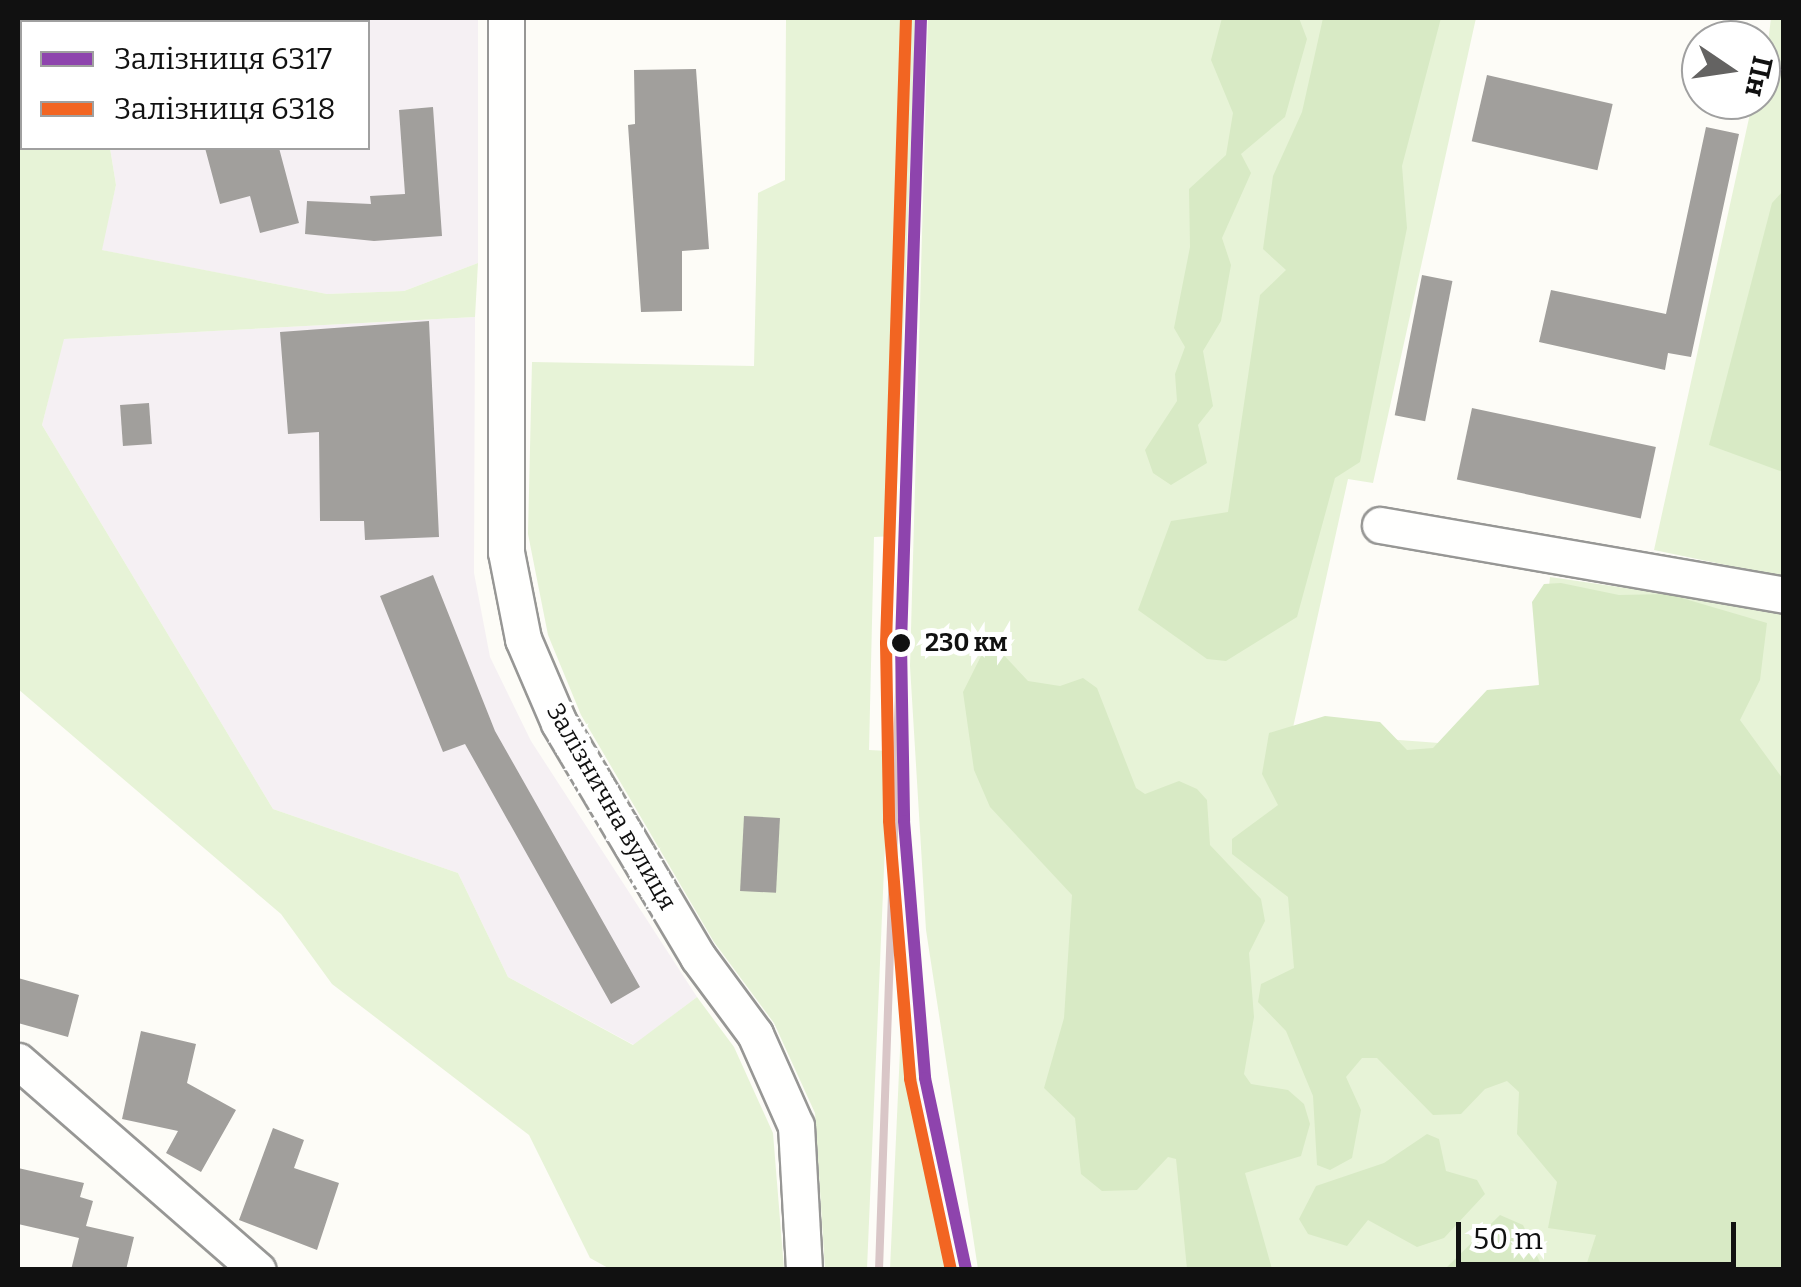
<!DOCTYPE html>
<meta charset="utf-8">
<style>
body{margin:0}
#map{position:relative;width:1801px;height:1287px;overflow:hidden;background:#fdfcf7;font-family:Bitter,serif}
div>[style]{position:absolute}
.industrial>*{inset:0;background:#f5f0f3}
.green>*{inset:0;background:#e7f3d7}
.forest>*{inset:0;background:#d8eac5}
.building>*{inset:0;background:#a19f9c;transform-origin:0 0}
.roads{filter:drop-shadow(2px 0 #979795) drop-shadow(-2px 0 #979795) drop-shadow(0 2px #979795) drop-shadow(0 -2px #979795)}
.minor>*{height:35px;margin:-17.5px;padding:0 17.5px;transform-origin:17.5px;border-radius:17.5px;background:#fffffe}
.rail>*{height:8px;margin:-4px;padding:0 4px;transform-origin:4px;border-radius:4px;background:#d9c6c7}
.rail-1>*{height:12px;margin:-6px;padding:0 6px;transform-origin:6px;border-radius:6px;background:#8e44ad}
.rail-2>*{height:12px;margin:-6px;padding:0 6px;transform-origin:6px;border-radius:6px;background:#f26522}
.dots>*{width:28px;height:28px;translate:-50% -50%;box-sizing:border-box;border:5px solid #fff;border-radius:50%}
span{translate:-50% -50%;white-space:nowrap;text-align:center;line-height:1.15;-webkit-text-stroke:10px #fff;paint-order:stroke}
.stop-label{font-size:25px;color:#111;font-weight:700}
.left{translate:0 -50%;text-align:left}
.street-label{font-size:25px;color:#111}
.frame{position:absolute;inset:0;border:20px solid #111;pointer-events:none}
.legend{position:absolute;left:20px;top:20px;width:350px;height:130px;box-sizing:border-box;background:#fff;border:2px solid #a0a0a0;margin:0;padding:12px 18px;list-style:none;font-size:30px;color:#111}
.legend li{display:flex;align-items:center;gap:20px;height:50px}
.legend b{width:50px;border:2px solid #a0a0a0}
.north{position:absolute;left:1681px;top:20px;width:100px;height:100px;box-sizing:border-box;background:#fff;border:2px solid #a0a0a0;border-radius:50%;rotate:103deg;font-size:28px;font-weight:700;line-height:40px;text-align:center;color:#111}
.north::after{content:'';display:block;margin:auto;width:35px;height:45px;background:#646362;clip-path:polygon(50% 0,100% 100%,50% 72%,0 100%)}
.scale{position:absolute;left:1456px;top:1222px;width:280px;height:45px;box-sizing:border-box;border:5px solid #111;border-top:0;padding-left:12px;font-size:30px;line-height:35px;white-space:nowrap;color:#111;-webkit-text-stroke:8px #fff;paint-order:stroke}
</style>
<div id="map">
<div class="industrial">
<div style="clip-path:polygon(87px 18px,478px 18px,478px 263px,404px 291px,327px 294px,101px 250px,116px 185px,110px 148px,368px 148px,368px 22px)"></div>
<div style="clip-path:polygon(475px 317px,474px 573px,490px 657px,531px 741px,697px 997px,634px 1045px,508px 977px,458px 873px,273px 809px,42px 425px,63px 339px)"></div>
</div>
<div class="green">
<div style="clip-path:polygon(18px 18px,87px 18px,22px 22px,22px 148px,110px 148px,116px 185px,102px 250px,327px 294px,404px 291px,478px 263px,475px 317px,64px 339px,42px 425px,273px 809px,458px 873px,508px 977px,633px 1045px,697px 997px,734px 1047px,773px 1133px,784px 1269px,610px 1269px,590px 1258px,529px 1135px,332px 984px,281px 914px,18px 689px)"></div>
<div style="clip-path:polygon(786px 18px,916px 18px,895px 536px,874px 537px,869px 750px,889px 751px,867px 1269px,825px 1269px,815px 1113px,774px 1023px,714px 942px,581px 715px,548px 635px,528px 534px,532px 362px,754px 366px,758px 193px,785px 180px)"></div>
<div style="clip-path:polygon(928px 18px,1476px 18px,1373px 483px,1348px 479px,1292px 732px,1532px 750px,1550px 577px,1783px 611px,1783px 1269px,978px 1269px,926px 930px,910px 666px)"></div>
<div style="clip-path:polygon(1771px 18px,1783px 18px,1783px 577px,1654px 550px,1753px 100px,1761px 100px)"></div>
<div style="clip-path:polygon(903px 985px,929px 1161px,949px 1269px,890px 1269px)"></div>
</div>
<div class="forest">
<div style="clip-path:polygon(1222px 18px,1299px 18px,1307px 39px,1285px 117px,1241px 154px,1251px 173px,1222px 238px,1231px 265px,1221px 321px,1203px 351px,1213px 406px,1198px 425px,1207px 463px,1171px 485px,1153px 473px,1145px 450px,1177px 401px,1175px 374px,1185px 347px,1174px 328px,1190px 247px,1189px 189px,1226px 155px,1233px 113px,1211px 60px)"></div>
<div style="clip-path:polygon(1323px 18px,1441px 18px,1402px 166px,1407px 228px,1360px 462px,1335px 478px,1297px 617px,1226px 661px,1207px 659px,1138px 610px,1171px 521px,1228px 512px,1260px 295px,1286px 270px,1263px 249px,1273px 176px,1302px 112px)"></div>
<div style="clip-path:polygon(1783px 191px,1783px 472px,1709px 445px,1772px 203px)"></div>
<div style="clip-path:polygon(1561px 583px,1619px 595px,1668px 594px,1767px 623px,1760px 680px,1740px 720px,1783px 779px,1782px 1269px,1585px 1269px,1596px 1235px,1548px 1228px,1557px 1182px,1517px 1134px,1519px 1092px,1507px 1081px,1485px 1089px,1461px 1114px,1433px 1115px,1377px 1058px,1362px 1058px,1346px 1077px,1361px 1110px,1352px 1158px,1330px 1170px,1317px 1165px,1313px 1096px,1286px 1031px,1258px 1002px,1261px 984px,1294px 968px,1288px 897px,1232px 854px,1232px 839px,1278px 805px,1262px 774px,1269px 733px,1325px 716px,1380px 722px,1407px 750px,1433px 748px,1487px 690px,1539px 685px,1532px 602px,1544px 584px)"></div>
<div style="clip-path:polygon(999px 650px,1028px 681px,1060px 686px,1083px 678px,1097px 688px,1136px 788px,1145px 794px,1179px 781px,1197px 789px,1207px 800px,1210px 845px,1261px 899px,1265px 921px,1249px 953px,1254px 1017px,1244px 1074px,1251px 1084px,1288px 1090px,1304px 1104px,1310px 1124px,1301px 1156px,1245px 1173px,1272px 1269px,1187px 1269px,1176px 1159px,1168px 1157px,1137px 1190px,1102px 1191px,1081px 1174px,1075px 1118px,1044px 1088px,1064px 1018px,1072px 895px,990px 807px,974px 770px,963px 692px,982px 654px)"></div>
<div style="clip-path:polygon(1427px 1134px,1439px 1139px,1446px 1171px,1477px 1180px,1485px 1194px,1444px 1238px,1417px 1247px,1368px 1220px,1347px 1246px,1308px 1234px,1299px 1219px,1316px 1186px,1384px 1163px)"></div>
<div style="clip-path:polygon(1500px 1215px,1523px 1225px,1543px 1269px,1445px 1269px)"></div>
</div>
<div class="building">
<div style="clip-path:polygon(696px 69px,709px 249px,682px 251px,682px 311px,641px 312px,628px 125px,635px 124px,634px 70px)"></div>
<div style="left:1487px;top:75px;width:129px;height:68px;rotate:13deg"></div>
<div style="clip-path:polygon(433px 107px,442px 236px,374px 241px,305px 234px,307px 201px,371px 204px,370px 196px,405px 194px,399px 110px)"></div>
<div style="clip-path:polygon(1706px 127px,1739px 134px,1691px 357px,1668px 353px,1665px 370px,1539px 342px,1551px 290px,1666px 314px)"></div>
<div style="clip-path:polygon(205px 148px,279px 148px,299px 223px,260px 233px,250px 196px,220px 204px)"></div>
<div style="left:1422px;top:275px;width:31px;height:143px;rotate:11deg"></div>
<div style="clip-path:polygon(429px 321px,439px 537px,365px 540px,364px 521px,320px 521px,319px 432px,288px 434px,280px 332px)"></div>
<div style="left:149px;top:403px;width:41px;height:29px;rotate:86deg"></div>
<div style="left:1472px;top:408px;width:188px;height:73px;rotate:12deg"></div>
<div style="clip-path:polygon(433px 575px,495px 731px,640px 987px,611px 1004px,465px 744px,443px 752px,380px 596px)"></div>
<div style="left:744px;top:816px;width:36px;height:75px;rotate:3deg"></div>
<div style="clip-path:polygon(18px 978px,79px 995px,68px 1037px,18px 1023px)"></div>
<div style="clip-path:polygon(141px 1031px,196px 1044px,187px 1083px,236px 1110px,201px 1172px,166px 1153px,178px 1131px,122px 1119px)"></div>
<div style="clip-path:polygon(273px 1128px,304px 1140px,294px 1168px,339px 1183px,317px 1250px,239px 1220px)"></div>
<div style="clip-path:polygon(18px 1168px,84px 1183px,80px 1197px,93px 1201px,86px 1226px,134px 1237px,126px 1270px,71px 1270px,79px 1238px,18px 1224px)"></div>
</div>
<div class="roads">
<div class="minor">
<div style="left:506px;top:18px;width:534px;rotate:90deg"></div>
<div style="left:506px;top:552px;width:89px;rotate:78.9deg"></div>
<div style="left:523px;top:639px;width:91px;rotate:66.8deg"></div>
<div style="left:559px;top:723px;width:272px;rotate:59.3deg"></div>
<div style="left:698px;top:957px;width:96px;rotate:53.5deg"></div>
<div style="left:755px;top:1034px;width:101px;rotate:66deg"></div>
<div style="left:796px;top:1126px;width:144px;rotate:86.8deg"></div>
<div style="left:1380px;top:525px;width:410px;rotate:9.8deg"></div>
<div style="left:18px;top:1061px;width:318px;rotate:41.1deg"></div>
</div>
</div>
<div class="rail">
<div style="left:879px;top:1270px;width:607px;rotate:-88.02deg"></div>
</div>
<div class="rail-1">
<div style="left:921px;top:18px;width:625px;rotate:91.83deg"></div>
<div style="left:901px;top:643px;width:178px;rotate:89deg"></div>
<div style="left:904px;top:821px;width:258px;rotate:85.3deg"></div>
<div style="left:925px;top:1078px;width:196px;rotate:77.9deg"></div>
</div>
<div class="rail-2">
<div style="left:906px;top:18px;width:625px;rotate:91.83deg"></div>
<div style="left:886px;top:643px;width:178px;rotate:89deg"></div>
<div style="left:889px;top:821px;width:259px;rotate:85.3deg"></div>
<div style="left:910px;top:1079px;width:195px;rotate:77.9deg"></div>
</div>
<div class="dots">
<div style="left:901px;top:643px;background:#111"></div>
</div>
<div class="stop-label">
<span class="left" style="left:925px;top:643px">230 км</span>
</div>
<div class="street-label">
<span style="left:611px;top:807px;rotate:60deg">Залізнична вулиця</span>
</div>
<div class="frame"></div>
<ul class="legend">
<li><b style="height:12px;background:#8e44ad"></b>Залізниця 6317</li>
<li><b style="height:12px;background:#f26522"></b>Залізниця 6318</li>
</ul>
<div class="north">Пн</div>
<div class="scale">50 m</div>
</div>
